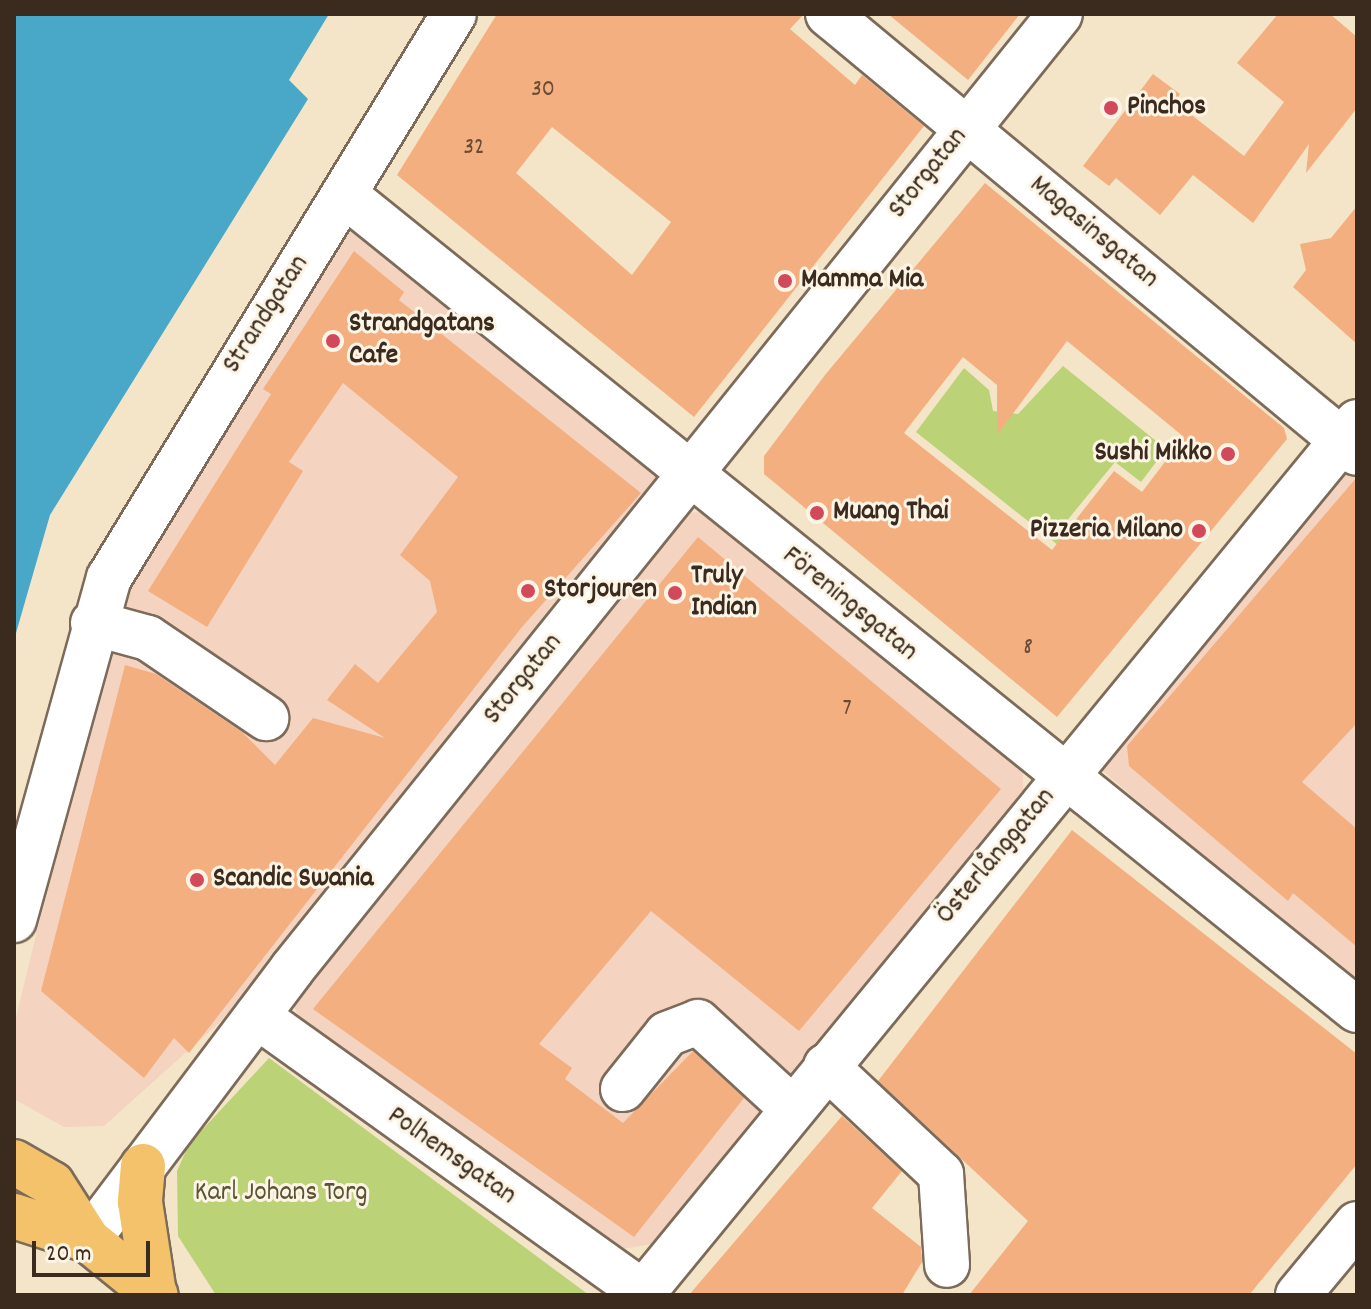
<!DOCTYPE html>
<html>
<head>
<meta charset="utf-8">
<style>
  body { margin:0 }
  #map { position:relative; width:1371px; height:1309px; overflow:hidden; background:#f4e4c8; font-family:Dekko,sans-serif }
  div>[style] { position:absolute }
  [style*='--x'] { left:calc(var(--x)*1px); top:calc(var(--y)*1px); width:calc(var(--w)*1px); rotate:calc(var(--a)*1deg) }
  .built>* { inset:0; background:#f4d3c0 }
  .green>* { inset:0; background:#bbd276 }
  .water>* { inset:0; background:#49a7c8 }
  .building>* { inset:0; background:#f4af80 }
  .roads { filter:drop-shadow(2px 0 #7c6b5a) drop-shadow(-2px 0 #7c6b5a) drop-shadow(0 2px #7c6b5a) drop-shadow(0 -2px #7c6b5a) }
  .minor>* { height:44px; margin:-22px; padding:0 22px; transform-origin:22px; border-radius:22px; background:#fff }
  .major>* { height:44px; margin:-22px; padding:0 22px; transform-origin:22px; border-radius:22px; background:#f3c26a }
  .dots>* { width:22px; height:22px; translate:-50% -50%; box-sizing:border-box; border:4px solid #fcf5e5; border-radius:50% }
  span { translate:-50% -50%; white-space:nowrap; text-align:center; line-height:1.15; -webkit-text-stroke:6px #fcf5e5; paint-order:stroke }
  .number-label { font-size:24px; color:#694b36 }
  .number-label span { -webkit-text-stroke-width:0 }
  .poi-label { font-size:28px; color:#3b2a1e; font-weight:700 }
  .left { translate:0 -50%; text-align:left }
  .right { translate:-100% -50%; text-align:right }
  .street-label { font-size:28px; color:#3b2a1e }
  .park-label { font-size:28px; color:#5b5434 }
  .frame { position:absolute; inset:0; border:16px solid #3b2a1e; pointer-events:none }
  .scale { position:absolute; left:32px; top:1241px; width:118px; height:36px; box-sizing:border-box; border:4px solid #3b2a1e; border-top:0; padding-left:10px; font-size:24px; line-height:28px; white-space:nowrap; color:#3b2a1e; -webkit-text-stroke:6px #fcf5e5; paint-order:stroke }
</style>
</head>
<body>
<div id="map">
  <div class="built">
    <i style="clip-path:polygon(365px 224px,655px 464px,655px 487px,221px 1021px,104px 1126px,64px 1127px,14px 1099px,14px 1026px,108px 638px,136px 572px,332px 230px)"></i>
    <i style="clip-path:polygon(1342px 458px,1357px 470px,1357px 988px,1096px 765px)"></i>
    <i style="clip-path:polygon(702px 512px,992px 740px,1023px 771px,1023px 790px,658px 1243px,616px 1250px,305px 1029px,293px 1004px,681px 513px)"></i>
  </div>
  <div class="green">
    <i style="clip-path:polygon(1063px 366px,1166px 449px,1141px 482px,1115px 462px,1065px 523px,1085px 542px,1073px 557px,916px 432px,964px 368px,989px 390px,993px 411px,1018px 414px)"></i>
    <i style="clip-path:polygon(269px 1058px,589px 1295px,216px 1295px,178px 1236px,177px 1171px,189px 1144px)"></i>
  </div>
  <div class="water">
    <i style="clip-path:polygon(14px 14px,329px 14px,289px 80px,308px 99px,50px 515px,14px 640px)"></i>
  </div>
  <div class="building">
    <i style="clip-path:polygon(evenodd,497px 14px,804px 14px,790px 29px,855px 85px,862px 75px,924px 126px,694px 417px,397px 175px,497px 14px,552px 127px,671px 222px,632px 275px,516px 173px,552px 127px)"></i>
    <i style="clip-path:polygon(888px 14px,1020px 14px,968px 80px)"></i>
    <i style="clip-path:polygon(1278px 14px,1330px 14px,1357px 37px,1357px 108px,1306px 173px,1309px 144px,1253px 223px,1193px 175px,1160px 215px,1116px 178px,1109px 186px,1083px 166px,1153px 74px,1180px 94px,1175px 102px,1244px 156px,1284px 102px,1237px 63px)"></i>
    <i style="clip-path:polygon(evenodd,985px 183px,1284px 428px,1287px 439px,1057px 717px,764px 474px,764px 456px,825px 375px,985px 183px,1067px 341px,1184px 437px,1142px 492px,1114px 471px,1052px 550px,904px 433px,963px 357px,997px 385px,997px 435px,1067px 341px)"></i>
    <i style="clip-path:polygon(1357px 206px,1357px 344px,1293px 287px,1306px 270px,1300px 244px,1331px 238px)"></i>
    <i style="clip-path:polygon(354px 251px,404px 292px,399px 300px,641px 493px,522px 627px,189px 1053px,174px 1038px,144px 1078px,41px 991px,125px 665px,156px 674px,242px 732px,275px 765px,313px 718px,385px 738px,327px 700px,355px 664px,378px 683px,437px 612px,430px 581px,400px 555px,458px 477px,343px 383px,289px 462px,303px 471px,207px 627px,148px 591px,271px 394px,263px 389px)"></i>
    <i style="clip-path:polygon(1357px 477px,1357px 723px,1302px 782px,1357px 829px,1357px 947px,1293px 893px,1288px 901px,1129px 766px,1127px 746px)"></i>
    <i style="clip-path:polygon(698px 537px,1001px 789px,799px 1031px,651px 911px,539px 1044px,572px 1068px,565px 1079px,623px 1123px,693px 1051px,744px 1098px,634px 1237px,313px 1009px)"></i>
    <i style="clip-path:polygon(1072px 830px,1357px 1054px,1357px 1164px,1249px 1295px,969px 1295px,1028px 1221px,878px 1081px)"></i>
    <i style="clip-path:polygon(842px 1116px,902px 1171px,872px 1208px,921px 1247px,922px 1262px,902px 1295px,689px 1295px)"></i>
  </div>
  <div class="roads">
    <div class="minor">
      <i style="--x:828;--y:14;--w:687;--a:39.69"></i>
      <i style="--x:345;--y:195;--w:1299;--a:38.85"></i>
      <i style="--x:93;--y:623;--w:57;--a:15.3"></i>
      <i style="--x:148;--y:638;--w:143;--a:34.1"></i>
      <i style="--x:14;--y:920;--w:355;--a:-74.5"></i>
      <i style="--x:109;--y:578;--w:661;--a:-58.55"></i>
      <i style="--x:257;--y:1016;--w:480;--a:35.6"></i>
      <i style="--x:826;--y:1066;--w:158;--a:43.2"></i>
      <i style="--x:941;--y:1174;--w:91;--a:86.2"></i>
      <i style="--x:623;--y:1089;--w:70;--a:-51.3"></i>
      <i style="--x:667;--y:1034;--w:33;--a:-21"></i>
      <i style="--x:698;--y:1022;--w:127;--a:42.5"></i>
      <i style="--x:88;--y:1240;--w:339;--a:-53"></i>
      <i style="--x:292;--y:969;--w:1225;--a:-51.19"></i>
      <i style="--x:641;--y:1295;--w:1129;--a:-50.64"></i>
      <i style="--x:1298;--y:1295;--w:92;--a:-50.3"></i>
    </div>
    <div class="major">
      <i style="--x:14;--y:1162;--w:44;--a:30.1"></i>
      <i style="--x:52;--y:1184;--w:67;--a:57.3"></i>
      <i style="--x:88;--y:1240;--w:87;--a:39"></i>
      <i style="--x:143;--y:1166;--w:36;--a:95"></i>
      <i style="--x:140;--y:1202;--w:92;--a:81.3"></i>
      <i style="--x:14;--y:1216;--w:78;--a:18"></i>
    </div>
  </div>
  <div class="dots">
    <i style="left:1111px;top:108px;background:#d1495b"></i>
    <i style="left:785px;top:281px;background:#d1495b"></i>
    <i style="left:333px;top:341px;background:#d1495b"></i>
    <i style="left:1228px;top:454px;background:#d1495b"></i>
    <i style="left:817px;top:513px;background:#d1495b"></i>
    <i style="left:1199px;top:531px;background:#d1495b"></i>
    <i style="left:528px;top:591px;background:#d1495b"></i>
    <i style="left:675px;top:593px;background:#d1495b"></i>
    <i style="left:197px;top:880px;background:#d1495b"></i>
  </div>
  <div class="number-label">
    <span style="left:543px;top:91px">30</span>
    <span style="left:474px;top:149px">32</span>
    <span style="left:1028px;top:649px">8</span>
    <span style="left:847px;top:710px">7</span>
  </div>
  <div class="poi-label">
    <span class="left" style="left:1127px;top:108px">Pinchos</span>
    <span class="left" style="left:801px;top:281px">Mamma Mia</span>
    <span class="left" style="left:349px;top:341px">Strandgatans<br>Cafe</span>
    <span class="right" style="left:1212px;top:454px">Sushi Mikko</span>
    <span class="left" style="left:833px;top:513px">Muang Thai</span>
    <span class="right" style="left:1183px;top:531px">Pizzeria Milano</span>
    <span class="left" style="left:691px;top:593px">Truly<br>Indian</span>
    <span class="left" style="left:544px;top:591px">Storjouren</span>
    <span class="left" style="left:213px;top:880px">Scandic Swania</span>
  </div>
  <div class="street-label">
    <span style="left:929px;top:174px;rotate:-51deg">Storgatan</span>
    <span style="left:1093px;top:233px;rotate:40deg">Magasinsgatan</span>
    <span style="left:267px;top:315px;rotate:-57deg">Strandgatan</span>
    <span style="left:849px;top:605px;rotate:39deg">Föreningsgatan</span>
    <span style="left:524px;top:680px;rotate:-51deg">Storgatan</span>
    <span style="left:997px;top:857px;rotate:-50deg">Österlånggatan</span>
    <span style="left:451px;top:1157px;rotate:35deg">Polhemsgatan</span>
  </div>
  <div class="park-label">
    <span style="left:281px;top:1194px">Karl Johans Torg</span>
  </div>
  <div class="frame"></div>
  <div class="scale">20 m</div>
</div>
</body>
</html>
